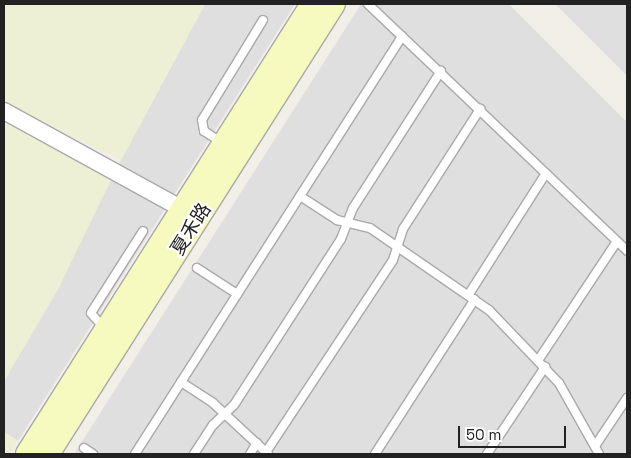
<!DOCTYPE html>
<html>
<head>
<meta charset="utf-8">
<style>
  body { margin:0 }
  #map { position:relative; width:631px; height:458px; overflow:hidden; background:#f2efe9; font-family:"Space Grotesk","Noto Sans SC",sans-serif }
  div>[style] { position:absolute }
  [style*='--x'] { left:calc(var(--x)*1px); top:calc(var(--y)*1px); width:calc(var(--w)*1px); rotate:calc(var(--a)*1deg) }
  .residential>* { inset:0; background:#e0dfdf }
  .farmland>* { inset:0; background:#eef0d5 }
  .roads { filter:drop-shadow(1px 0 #a9a9a9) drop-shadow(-1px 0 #a9a9a9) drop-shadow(0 1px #a9a9a9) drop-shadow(0 -1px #a9a9a9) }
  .lane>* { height:8px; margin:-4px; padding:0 4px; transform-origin:4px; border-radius:4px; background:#fff }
  .street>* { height:16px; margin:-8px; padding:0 8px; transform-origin:8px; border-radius:8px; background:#fff }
  .secondary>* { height:22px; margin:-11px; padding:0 11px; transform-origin:11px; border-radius:11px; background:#f7fabf }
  span { translate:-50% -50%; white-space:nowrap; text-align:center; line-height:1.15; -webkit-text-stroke:4px #fff; paint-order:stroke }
  .street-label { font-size:19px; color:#222 }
  .frame { position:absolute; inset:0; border:5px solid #222; pointer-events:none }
  .scale { position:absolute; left:458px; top:426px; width:108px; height:22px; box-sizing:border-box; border:2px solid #222; border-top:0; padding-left:6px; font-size:15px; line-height:18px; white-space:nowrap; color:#222; -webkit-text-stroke:4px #fff; paint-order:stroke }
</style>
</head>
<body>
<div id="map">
  <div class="residential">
    <i style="clip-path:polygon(205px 4px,295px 4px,18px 441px,4px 432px,4px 381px,58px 289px,100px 199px)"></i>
    <i style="clip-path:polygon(361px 4px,509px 4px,627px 122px,627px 454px,74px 454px)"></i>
    <i style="clip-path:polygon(555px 4px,627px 4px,627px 76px)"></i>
  </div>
  <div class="farmland">
    <i style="clip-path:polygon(4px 4px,205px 4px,121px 160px,4px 105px)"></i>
    <i style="clip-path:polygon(4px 122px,113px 176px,58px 289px,4px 381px)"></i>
    <i style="clip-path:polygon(4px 432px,18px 441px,10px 454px,4px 454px)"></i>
  </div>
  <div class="roads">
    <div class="lane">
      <i style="--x:368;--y:4;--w:358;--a:43.6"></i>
      <i style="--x:221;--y:142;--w:20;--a:-147"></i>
      <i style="--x:204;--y:131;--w:11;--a:-100"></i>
      <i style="--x:202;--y:120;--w:117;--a:-58.6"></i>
      <i style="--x:300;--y:196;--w:44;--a:33"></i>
      <i style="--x:337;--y:220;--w:34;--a:14"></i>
      <i style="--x:370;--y:228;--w:145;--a:34.6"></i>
      <i style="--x:489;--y:310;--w:101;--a:46.2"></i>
      <i style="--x:559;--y:383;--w:81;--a:60.6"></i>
      <i style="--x:197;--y:268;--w:48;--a:33"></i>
      <i style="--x:469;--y:294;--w:143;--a:-57.5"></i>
      <i style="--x:103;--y:327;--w:18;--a:-131"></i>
      <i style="--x:91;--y:313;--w:97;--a:-57.6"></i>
      <i style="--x:539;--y:359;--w:141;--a:-56.5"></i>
      <i style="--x:181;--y:382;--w:38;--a:33"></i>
      <i style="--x:213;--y:403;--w:75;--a:42.8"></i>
      <i style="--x:595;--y:446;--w:58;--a:-56.3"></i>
      <i style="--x:84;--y:448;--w:11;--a:34"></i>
      <i style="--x:266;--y:452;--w:230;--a:-56.5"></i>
      <i style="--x:393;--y:260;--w:33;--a:-72"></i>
      <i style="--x:403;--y:229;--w:143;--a:-57.3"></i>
      <i style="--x:135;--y:454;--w:496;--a:-57.4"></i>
      <i style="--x:194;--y:454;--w:35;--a:-57"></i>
      <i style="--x:213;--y:425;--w:29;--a:-44"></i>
      <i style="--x:234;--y:405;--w:197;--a:-57.2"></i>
      <i style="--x:341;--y:239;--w:33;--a:-69"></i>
      <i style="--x:353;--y:208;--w:163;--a:-57.3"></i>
      <i style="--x:250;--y:454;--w:13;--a:-58"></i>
      <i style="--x:375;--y:454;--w:184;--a:-57.2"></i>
      <i style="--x:487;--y:454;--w:105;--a:-56.3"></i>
    </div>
    <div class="street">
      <i style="--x:4;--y:111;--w:203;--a:28.8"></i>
    </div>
    <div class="secondary">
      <i style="--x:27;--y:454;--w:533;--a:-57.65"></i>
      <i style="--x:48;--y:454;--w:533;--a:-57.56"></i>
    </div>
  </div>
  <div class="street-label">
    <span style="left:191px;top:229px;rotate:-58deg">夏禾路</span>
  </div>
  <div class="frame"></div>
  <div class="scale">50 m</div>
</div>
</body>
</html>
